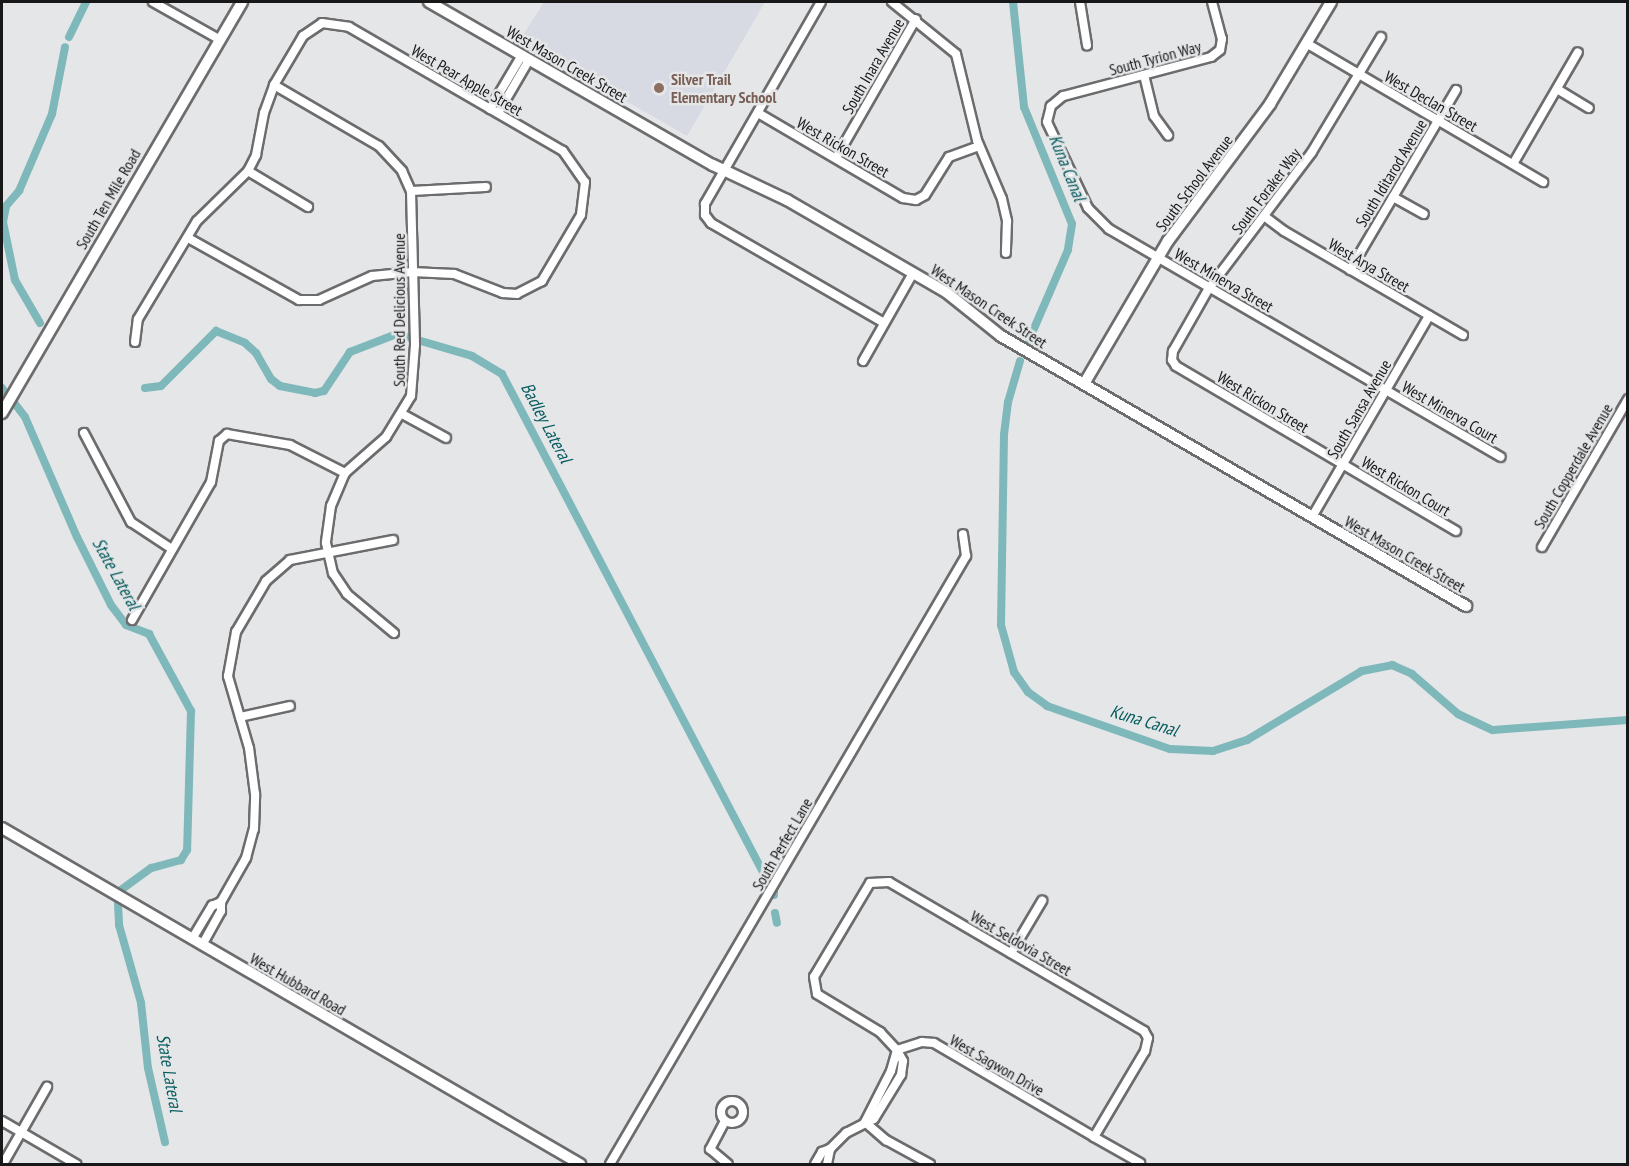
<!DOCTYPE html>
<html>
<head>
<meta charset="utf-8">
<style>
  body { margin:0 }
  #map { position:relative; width:1629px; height:1166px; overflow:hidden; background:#e5e6e8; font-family:"PT Sans Narrow",sans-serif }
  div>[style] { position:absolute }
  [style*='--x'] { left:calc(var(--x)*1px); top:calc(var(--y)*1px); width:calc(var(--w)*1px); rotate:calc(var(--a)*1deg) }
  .built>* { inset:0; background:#d7d9e3 }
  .canal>* { height:8px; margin:-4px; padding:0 4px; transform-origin:4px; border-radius:4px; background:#7fb8ba }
  .roads { filter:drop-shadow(2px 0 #6c6c6e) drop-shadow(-2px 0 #6c6c6e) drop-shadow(0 2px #6c6c6e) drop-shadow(0 -2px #6c6c6e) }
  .street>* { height:8px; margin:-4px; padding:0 4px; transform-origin:4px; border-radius:4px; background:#fff }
  .street>.ring { margin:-4px; padding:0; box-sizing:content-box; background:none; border:8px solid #fff; border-radius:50% }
  .secondary>* { height:10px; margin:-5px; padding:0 5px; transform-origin:5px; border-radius:5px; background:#fff }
  .dots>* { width:16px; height:16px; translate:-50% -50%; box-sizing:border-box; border:3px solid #e5e6e8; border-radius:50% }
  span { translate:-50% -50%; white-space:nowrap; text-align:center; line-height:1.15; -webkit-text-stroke:5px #e5e6e8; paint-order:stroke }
  .street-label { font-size:16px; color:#181819 }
  .education-label { font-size:16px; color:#785e54; font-weight:700 }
  .left { translate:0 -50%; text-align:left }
  .water-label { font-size:18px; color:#085c5f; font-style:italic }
  .frame { position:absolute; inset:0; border:3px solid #181819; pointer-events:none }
</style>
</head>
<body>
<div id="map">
  <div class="built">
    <i style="clip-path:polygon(544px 2px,765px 2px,687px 136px,520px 40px)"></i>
  </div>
  <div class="canal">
    <i style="--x:1013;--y:2;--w:106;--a:84"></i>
    <i style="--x:1024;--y:107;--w:126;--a:67.7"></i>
    <i style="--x:1072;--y:224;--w:26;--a:99"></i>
    <i style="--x:1068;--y:250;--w:98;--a:113.4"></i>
    <i style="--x:69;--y:37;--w:39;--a:-64"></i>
    <i style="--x:40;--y:323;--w:50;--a:-120.2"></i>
    <i style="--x:15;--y:280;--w:59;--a:-101.7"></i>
    <i style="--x:3;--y:222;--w:16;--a:-79"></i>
    <i style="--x:6;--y:206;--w:20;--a:-49"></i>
    <i style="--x:19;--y:191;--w:84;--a:-66.8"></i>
    <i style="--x:52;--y:114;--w:68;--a:-79"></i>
    <i style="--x:1020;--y:361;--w:43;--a:106.3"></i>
    <i style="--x:1008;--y:402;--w:32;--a:97"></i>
    <i style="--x:1004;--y:434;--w:191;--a:90.9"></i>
    <i style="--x:1001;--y:625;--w:49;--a:74.5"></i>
    <i style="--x:1014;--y:672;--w:24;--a:55"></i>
    <i style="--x:1028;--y:692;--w:24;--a:36"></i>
    <i style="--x:1047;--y:706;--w:130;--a:19.3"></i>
    <i style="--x:1170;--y:749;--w:43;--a:2.7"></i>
    <i style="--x:1213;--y:751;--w:36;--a:-18"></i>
    <i style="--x:1247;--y:740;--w:134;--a:-31"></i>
    <i style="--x:1362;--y:671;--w:31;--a:-11"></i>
    <i style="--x:1392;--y:665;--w:22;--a:24"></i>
    <i style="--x:1412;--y:674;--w:61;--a:41"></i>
    <i style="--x:1458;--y:714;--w:38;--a:25"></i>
    <i style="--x:1493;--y:730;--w:135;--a:-4.2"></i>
    <i style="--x:2;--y:388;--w:4;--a:56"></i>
    <i style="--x:145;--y:388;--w:16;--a:-7"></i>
    <i style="--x:161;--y:386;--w:78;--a:-45"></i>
    <i style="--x:216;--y:331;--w:31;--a:22"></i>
    <i style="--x:245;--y:343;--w:15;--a:42"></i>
    <i style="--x:256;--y:353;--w:30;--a:60"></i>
    <i style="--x:271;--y:379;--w:11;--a:38"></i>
    <i style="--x:280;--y:386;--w:36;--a:11"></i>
    <i style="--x:315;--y:393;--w:9;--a:-13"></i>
    <i style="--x:324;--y:391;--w:47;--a:-56.3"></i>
    <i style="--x:350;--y:352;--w:50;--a:-21"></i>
    <i style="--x:397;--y:334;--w:78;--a:16.3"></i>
    <i style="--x:472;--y:356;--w:35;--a:31"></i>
    <i style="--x:502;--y:374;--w:564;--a:62.35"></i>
    <i style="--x:15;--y:404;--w:16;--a:52"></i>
    <i style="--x:25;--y:417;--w:131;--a:66.6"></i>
    <i style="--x:77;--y:537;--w:76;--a:63.4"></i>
    <i style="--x:111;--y:605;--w:25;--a:53"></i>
    <i style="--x:126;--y:625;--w:25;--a:21"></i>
    <i style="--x:149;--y:634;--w:88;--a:61.4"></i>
    <i style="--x:191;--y:711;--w:139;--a:91.6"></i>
    <i style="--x:187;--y:850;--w:12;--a:121"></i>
    <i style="--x:181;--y:860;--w:31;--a:165"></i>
    <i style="--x:151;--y:868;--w:36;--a:144"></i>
    <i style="--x:774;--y:891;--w:4;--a:90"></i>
    <i style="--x:118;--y:904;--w:21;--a:87"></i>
    <i style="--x:119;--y:925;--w:81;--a:74.2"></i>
    <i style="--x:141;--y:1003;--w:65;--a:83.9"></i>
    <i style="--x:148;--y:1068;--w:76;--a:77.1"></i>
    <i style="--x:775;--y:913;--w:10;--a:79"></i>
  </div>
  <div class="roads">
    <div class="street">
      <i style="--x:153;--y:2;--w:76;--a:29.3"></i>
      <i style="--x:821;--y:2;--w:233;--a:119.9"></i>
      <i style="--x:705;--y:204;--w:11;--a:90"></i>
      <i style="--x:705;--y:215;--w:10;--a:53"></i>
      <i style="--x:711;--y:223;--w:200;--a:30"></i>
      <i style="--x:892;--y:2;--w:82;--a:39.1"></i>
      <i style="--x:956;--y:54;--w:89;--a:76.3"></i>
      <i style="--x:977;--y:140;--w:64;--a:67"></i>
      <i style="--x:1002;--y:199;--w:23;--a:77"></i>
      <i style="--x:1007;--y:221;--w:32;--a:92"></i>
      <i style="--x:1080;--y:2;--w:44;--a:80.8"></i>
      <i style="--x:1212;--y:2;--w:38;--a:75"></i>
      <i style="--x:1222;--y:39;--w:11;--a:100"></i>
      <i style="--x:1220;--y:50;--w:11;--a:142"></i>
      <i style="--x:1211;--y:57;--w:153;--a:165.2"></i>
      <i style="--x:1063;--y:96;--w:16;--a:140"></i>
      <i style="--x:1051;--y:106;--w:16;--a:104"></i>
      <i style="--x:1047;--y:122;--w:95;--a:64.5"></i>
      <i style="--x:1088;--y:208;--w:30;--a:45"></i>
      <i style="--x:1109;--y:229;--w:453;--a:30.2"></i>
      <i style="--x:1381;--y:37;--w:134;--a:121"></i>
      <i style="--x:1312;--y:152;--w:171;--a:127.1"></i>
      <i style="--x:1209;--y:288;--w:73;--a:119.7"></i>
      <i style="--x:1173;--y:351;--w:9;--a:96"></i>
      <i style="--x:1172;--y:360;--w:7;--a:56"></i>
      <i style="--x:1176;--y:366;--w:325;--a:30.5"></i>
      <i style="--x:1306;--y:43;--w:275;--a:30.4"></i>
      <i style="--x:1144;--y:75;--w:42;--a:76.3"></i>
      <i style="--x:1154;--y:116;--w:24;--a:54"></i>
      <i style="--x:274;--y:85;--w:121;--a:30.2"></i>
      <i style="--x:379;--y:146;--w:34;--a:47"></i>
      <i style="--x:402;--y:171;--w:22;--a:66"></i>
      <i style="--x:411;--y:191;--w:154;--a:88.5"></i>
      <i style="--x:415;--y:345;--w:51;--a:94.5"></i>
      <i style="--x:411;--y:396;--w:48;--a:121.4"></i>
      <i style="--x:386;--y:437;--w:55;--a:138.7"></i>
      <i style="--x:345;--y:473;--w:36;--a:113"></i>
      <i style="--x:331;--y:506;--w:37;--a:98"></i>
      <i style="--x:326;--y:543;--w:31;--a:77"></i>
      <i style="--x:333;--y:573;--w:25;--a:56"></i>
      <i style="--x:347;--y:594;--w:61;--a:39.7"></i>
      <i style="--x:1557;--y:89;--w:37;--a:31"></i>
      <i style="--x:490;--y:109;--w:63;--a:-59.3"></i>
      <i style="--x:498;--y:113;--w:61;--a:-59.7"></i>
      <i style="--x:758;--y:113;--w:168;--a:30.4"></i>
      <i style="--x:903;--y:198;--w:13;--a:9"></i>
      <i style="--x:916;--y:200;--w:10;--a:-29"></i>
      <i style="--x:925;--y:195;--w:45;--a:-57.7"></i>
      <i style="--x:949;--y:157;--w:32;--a:-20"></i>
      <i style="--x:836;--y:158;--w:160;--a:-60.1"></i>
      <i style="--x:1513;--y:164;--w:129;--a:-59.9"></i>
      <i style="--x:248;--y:171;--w:70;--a:31"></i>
      <i style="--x:411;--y:191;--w:75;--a:-3.1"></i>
      <i style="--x:1393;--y:197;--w:35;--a:29"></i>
      <i style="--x:1264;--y:216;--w:25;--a:37"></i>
      <i style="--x:1284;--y:231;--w:207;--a:30.2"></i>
      <i style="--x:1350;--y:270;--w:209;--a:-59.5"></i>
      <i style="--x:135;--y:342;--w:23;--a:-83"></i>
      <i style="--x:138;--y:319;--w:114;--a:-59"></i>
      <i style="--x:197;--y:221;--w:71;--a:-44.4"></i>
      <i style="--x:248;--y:171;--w:18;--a:-63"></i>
      <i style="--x:256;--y:155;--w:43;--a:-79.2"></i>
      <i style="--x:264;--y:113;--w:30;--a:-70"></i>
      <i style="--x:274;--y:85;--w:57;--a:-59.4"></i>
      <i style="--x:303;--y:36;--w:23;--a:-34"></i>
      <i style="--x:322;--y:23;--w:27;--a:8"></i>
      <i style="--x:349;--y:27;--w:247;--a:30.1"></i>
      <i style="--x:563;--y:151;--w:38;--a:55"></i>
      <i style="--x:585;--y:182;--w:33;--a:97"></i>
      <i style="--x:581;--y:215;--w:77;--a:120.6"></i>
      <i style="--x:542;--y:281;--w:28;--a:153"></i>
      <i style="--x:517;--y:294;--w:14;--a:-176"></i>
      <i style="--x:503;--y:293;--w:53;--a:-158.8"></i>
      <i style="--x:454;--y:274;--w:42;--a:-177.3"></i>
      <i style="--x:412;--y:272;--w:40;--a:174.3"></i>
      <i style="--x:372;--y:276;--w:58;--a:155.6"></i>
      <i style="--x:319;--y:300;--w:20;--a:180"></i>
      <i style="--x:299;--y:300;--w:127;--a:-150.8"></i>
      <i style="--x:863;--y:361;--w:101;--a:-60.4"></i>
      <i style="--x:402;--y:414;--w:50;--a:28.6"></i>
      <i style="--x:84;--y:433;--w:101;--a:62.2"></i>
      <i style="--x:131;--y:522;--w:49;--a:33.4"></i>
      <i style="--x:1312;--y:517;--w:233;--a:-59.8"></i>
      <i style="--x:1542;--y:547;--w:171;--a:-59.8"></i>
      <i style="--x:132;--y:620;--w:159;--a:-60.2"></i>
      <i style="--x:211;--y:482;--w:42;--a:-79"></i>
      <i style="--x:219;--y:441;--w:11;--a:-41"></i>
      <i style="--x:227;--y:434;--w:64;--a:9.9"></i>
      <i style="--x:290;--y:445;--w:62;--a:27"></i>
      <i style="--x:240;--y:717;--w:51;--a:-12.4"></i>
      <i style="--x:221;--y:902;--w:51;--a:-60.4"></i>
      <i style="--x:246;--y:858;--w:30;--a:-75"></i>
      <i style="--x:254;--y:829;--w:35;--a:-88"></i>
      <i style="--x:255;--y:794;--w:46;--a:-97.4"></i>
      <i style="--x:249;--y:748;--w:75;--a:-106.3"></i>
      <i style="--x:228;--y:676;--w:45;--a:-79.7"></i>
      <i style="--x:236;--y:632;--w:59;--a:-59.5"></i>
      <i style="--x:266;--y:581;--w:32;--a:-41"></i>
      <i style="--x:290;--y:560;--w:105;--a:-11"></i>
      <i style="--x:192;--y:939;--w:39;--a:-59"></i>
      <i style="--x:212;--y:906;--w:10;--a:-24"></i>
      <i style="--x:221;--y:902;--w:9;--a:90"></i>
      <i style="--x:221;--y:911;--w:39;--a:119"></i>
      <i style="--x:1011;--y:953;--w:61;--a:-59.2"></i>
      <i class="ring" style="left:721px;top:1101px;width:14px;height:14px"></i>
      <i style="--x:2;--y:1121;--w:86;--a:30.2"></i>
      <i style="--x:725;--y:1121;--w:32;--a:118"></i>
      <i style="--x:710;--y:1149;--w:23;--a:40"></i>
      <i style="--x:865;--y:1122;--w:28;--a:41"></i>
      <i style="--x:886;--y:1140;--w:50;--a:28.6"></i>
      <i style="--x:1094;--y:1137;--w:100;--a:-59.3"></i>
      <i style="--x:1145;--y:1051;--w:13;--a:-77"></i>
      <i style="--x:1148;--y:1038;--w:8;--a:-120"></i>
      <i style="--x:1144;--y:1031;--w:295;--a:-149.7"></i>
      <i style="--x:889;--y:882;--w:19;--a:177"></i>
      <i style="--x:870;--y:883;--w:109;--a:120.8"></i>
      <i style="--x:814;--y:977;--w:17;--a:80"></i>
      <i style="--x:817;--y:994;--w:74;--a:31.1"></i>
      <i style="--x:880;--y:1032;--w:25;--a:47"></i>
      <i style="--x:897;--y:1050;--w:26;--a:-18"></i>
      <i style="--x:922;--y:1042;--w:12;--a:5"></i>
      <i style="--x:934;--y:1043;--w:186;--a:30.4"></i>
      <i style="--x:1094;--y:1137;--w:53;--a:29.5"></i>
      <i style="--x:830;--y:1149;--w:23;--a:-45"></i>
      <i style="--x:846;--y:1133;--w:31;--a:-27"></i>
      <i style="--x:874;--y:1119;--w:52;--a:-58.5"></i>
      <i style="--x:901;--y:1075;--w:14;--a:-82"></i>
      <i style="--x:903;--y:1061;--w:13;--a:-119"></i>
      <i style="--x:897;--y:1050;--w:22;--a:106"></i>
      <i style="--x:891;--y:1071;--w:57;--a:117"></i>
      <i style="--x:3;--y:1164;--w:89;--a:-60.3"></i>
      <i style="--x:610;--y:1164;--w:705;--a:-59.65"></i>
      <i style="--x:966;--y:556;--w:22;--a:-98"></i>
      <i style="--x:815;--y:1164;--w:14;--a:-60"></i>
      <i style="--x:822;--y:1152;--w:9;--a:-21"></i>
      <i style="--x:830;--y:1149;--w:15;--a:101"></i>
    </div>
    <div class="secondary">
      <i style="--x:429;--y:2;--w:327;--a:29.9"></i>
      <i style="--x:713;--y:165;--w:82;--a:25.3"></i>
      <i style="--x:787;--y:200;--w:184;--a:30.1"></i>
      <i style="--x:946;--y:292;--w:70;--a:38.7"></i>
      <i style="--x:1001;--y:336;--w:538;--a:30.14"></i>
      <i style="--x:1084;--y:384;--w:166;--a:-59.6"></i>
      <i style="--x:1168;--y:241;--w:171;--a:-53.3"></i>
      <i style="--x:1270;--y:104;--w:119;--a:-59.1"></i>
      <i style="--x:2;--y:413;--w:476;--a:-59.7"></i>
      <i style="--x:2;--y:828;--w:669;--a:30.17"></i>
    </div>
  </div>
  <div class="dots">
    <i style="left:659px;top:88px;background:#8d6e63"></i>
  </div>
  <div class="street-label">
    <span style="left:1155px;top:58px;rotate:-15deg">South Tyrion Way</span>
    <span style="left:567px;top:64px;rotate:30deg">West Mason Creek Street</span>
    <span style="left:873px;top:66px;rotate:-60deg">South Inara Avenue</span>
    <span style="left:467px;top:80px;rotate:30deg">West Pear Apple Street</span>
    <span style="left:1431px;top:101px;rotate:30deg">West Declan Street</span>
    <span style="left:843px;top:147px;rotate:30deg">West Rickon Street</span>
    <span style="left:1391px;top:173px;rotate:-59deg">South Iditarod Avenue</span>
    <span style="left:1194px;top:183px;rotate:-53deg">South School Avenue</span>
    <span style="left:1266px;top:191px;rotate:-53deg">South Foraker Way</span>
    <span style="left:108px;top:199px;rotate:-60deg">South Ten Mile Road</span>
    <span style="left:1369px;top:265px;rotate:30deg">West Arya Street</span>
    <span style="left:1224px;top:280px;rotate:30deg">West Minerva Street</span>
    <span style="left:989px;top:306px;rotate:34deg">West Mason Creek Street</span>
    <span style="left:399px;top:310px;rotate:-90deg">South Red Delicious Avenue</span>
    <span style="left:1263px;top:402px;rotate:31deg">West Rickon Street</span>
    <span style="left:1359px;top:409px;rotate:-60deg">South Sansa Avenue</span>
    <span style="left:1450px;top:412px;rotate:30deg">West Minerva Court</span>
    <span style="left:1573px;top:466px;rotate:-60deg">South Copperdale Avenue</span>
    <span style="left:1406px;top:486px;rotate:31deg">West Rickon Court</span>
    <span style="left:1405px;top:554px;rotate:30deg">West Mason Creek Street</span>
    <span style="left:782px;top:844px;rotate:-60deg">South Perfect Lane</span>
    <span style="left:1021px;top:943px;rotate:30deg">West Seldovia Street</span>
    <span style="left:298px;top:984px;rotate:30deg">West Hubbard Road</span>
    <span style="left:997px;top:1065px;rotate:30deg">West Sagwon Drive</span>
  </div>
  <div class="education-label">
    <span class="left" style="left:671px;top:88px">Silver Trail<br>Elementary School</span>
  </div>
  <div class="water-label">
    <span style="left:1067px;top:168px;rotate:68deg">Kuna Canal</span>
    <span style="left:546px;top:423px;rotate:62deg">Badley Lateral</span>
    <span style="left:116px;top:574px;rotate:61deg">State Lateral</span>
    <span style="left:1144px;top:721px;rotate:17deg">Kuna Canal</span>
    <span style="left:169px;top:1073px;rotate:80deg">State Lateral</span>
  </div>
  <div class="frame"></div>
</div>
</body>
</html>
